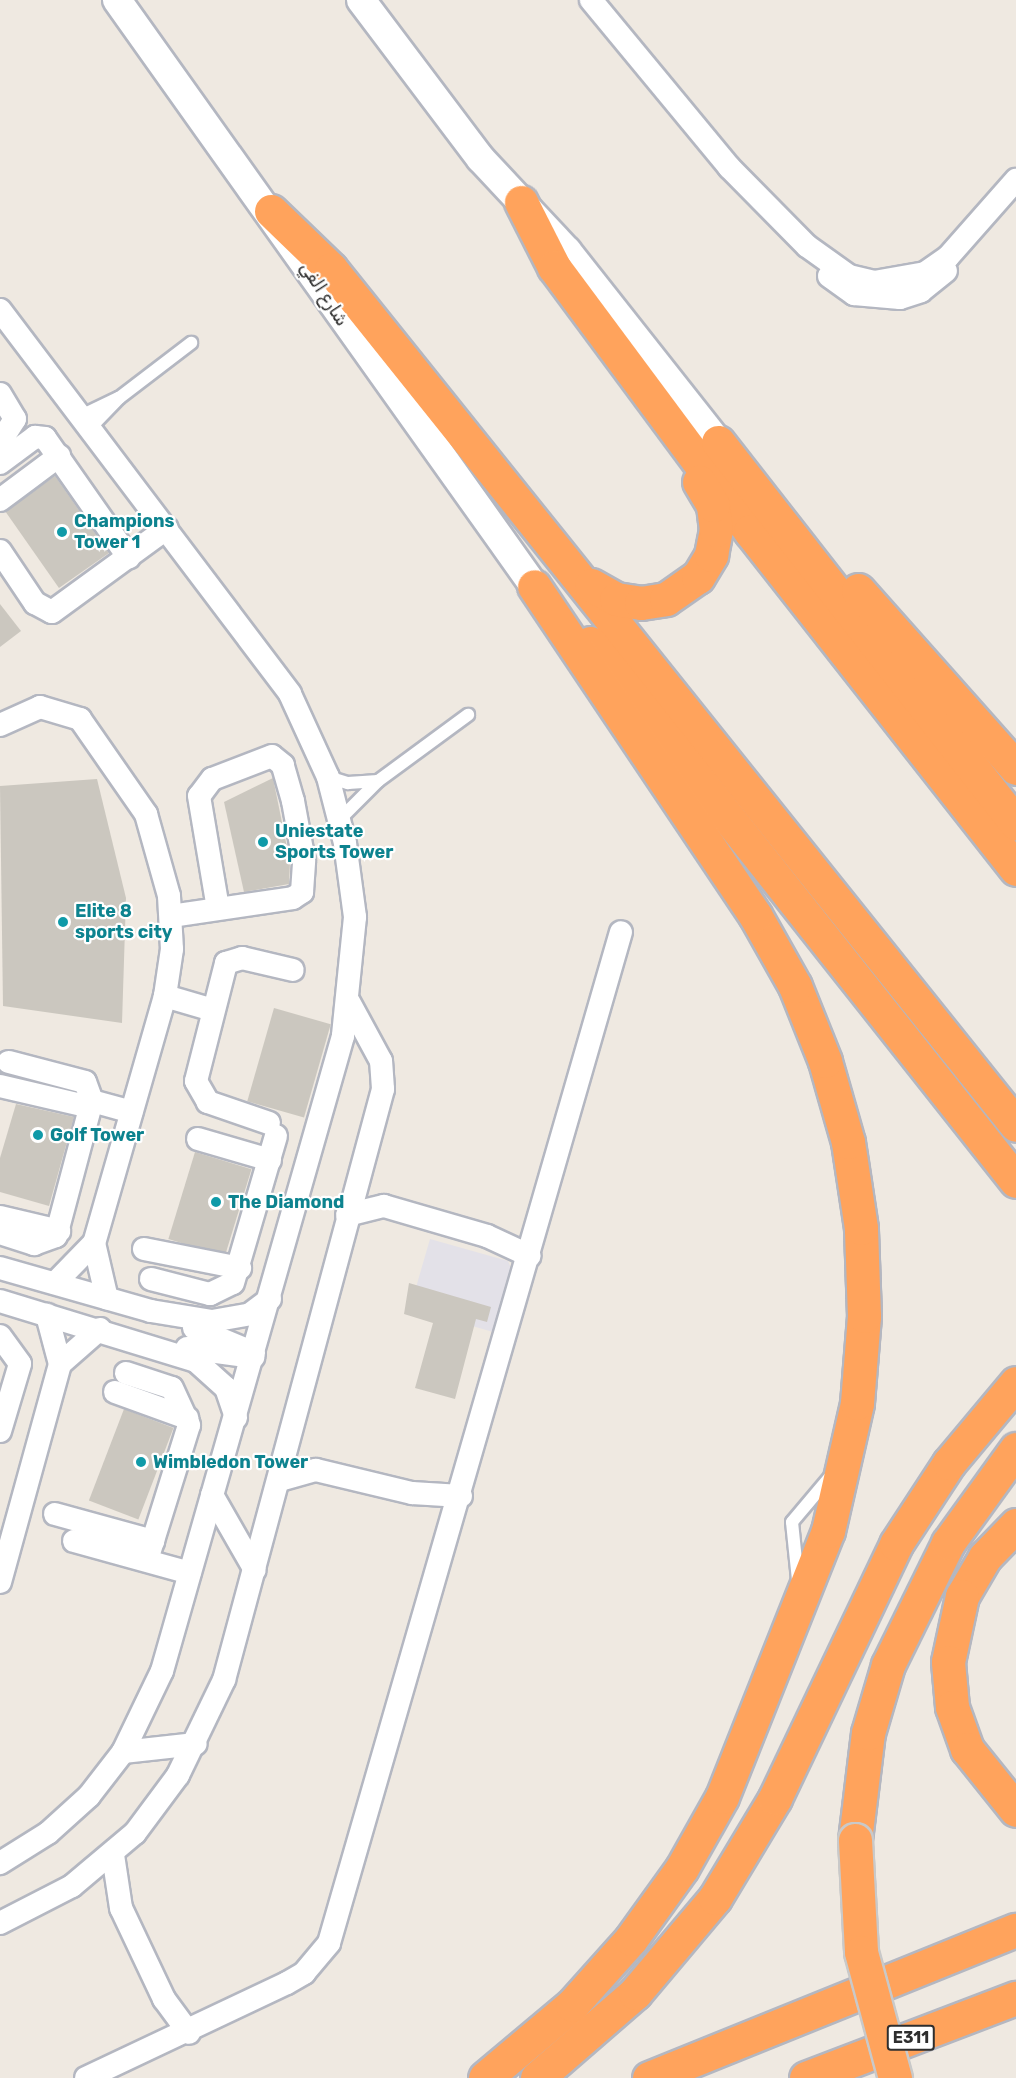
<!DOCTYPE html>
<html>
<head>
<meta charset="utf-8">
<style>
  body { margin:0 }
  #map { position:relative; width:1016px; height:2078px; overflow:hidden; background:#efe9e1; font-family:Rubik,Vazirmatn,sans-serif }
  div>[style] { position:absolute }
  [style*='--x'] { left:calc(var(--x)*1px); top:calc(var(--y)*1px); width:calc(var(--w)*1px); rotate:calc(var(--a)*1deg) }
  .industrial>* { inset:0; background:#e3e1e8 }
  .building>* { inset:0; background:#cbc7bf; transform-origin:0 0 }
  .roads { filter:drop-shadow(2px 0 #b4b7c1) drop-shadow(-2px 0 #b4b7c1) drop-shadow(0 2px #b4b7c1) drop-shadow(0 -2px #b4b7c1) }
  .service>* { height:12px; margin:-6px; padding:0 6px; transform-origin:6px; border-radius:6px; background:#fff }
  .minor>* { height:22px; margin:-11px; padding:0 11px; transform-origin:11px; border-radius:11px; background:#fff }
  .tertiary>* { height:28px; margin:-14px; padding:0 14px; transform-origin:14px; border-radius:14px; background:#fff }
  .motorway>* { height:33px; margin:-16.5px; padding:0 16.5px; transform-origin:16.5px; border-radius:16.5px; background:#ffa35c }
  .bridges { filter:drop-shadow(2px 0 #c9c9c9) drop-shadow(-2px 0 #c9c9c9) drop-shadow(0 2px #c9c9c9) drop-shadow(0 -2px #c9c9c9) }
  .motorway-bridge>* { height:33px; margin:-16.5px; padding:0 16.5px; transform-origin:16.5px; border-radius:16.5px; background:#ffa35c }
  .dots>* { width:16px; height:16px; translate:-50% -50%; box-sizing:border-box; border:3px solid #fff; border-radius:50% }
  span { translate:-50% -50%; white-space:nowrap; text-align:center; line-height:1.15; -webkit-text-stroke:4.5px #fff; paint-order:stroke }
  .shield-label span { padding:2px 4px; background:#fff; border:2px solid; border-radius:4px; -webkit-text-stroke-width:0 }
  .shield-label { font-size:16px; color:#2e2e2e; font-weight:700 }
  .street-label { font-size:18px; color:#2e2e2e }
  .culture-label { font-size:18px; color:#0d838f; font-weight:700 }
  .left { translate:0 -50%; text-align:left }
</style>
</head>
<body>
<div id="map">
  <div class="industrial">
    <i style="clip-path:polygon(430px 1239px,508px 1261px,516px 1279px,500px 1334px,410px 1308px)"></i>
  </div>
  <div class="building">
    <i style="left:55px;top:476px;width:94px;height:61px;rotate:55deg"></i>
    <i style="clip-path:polygon(0 604px,21px 631px,0 647px)"></i>
    <i style="clip-path:polygon(273px 778px,290px 862px,289px 884px,244px 892px,224px 802px)"></i>
    <i style="clip-path:polygon(97px 779px,126px 898px,122px 1023px,3px 1006px,0 786px)"></i>
    <i style="left:274px;top:1008px;width:59px;height:97px;rotate:16deg"></i>
    <i style="clip-path:polygon(16px 1104px,74px 1117px,49px 1206px,0 1192px,0 1158px)"></i>
    <i style="left:195px;top:1152px;width:59px;height:91px;rotate:17deg"></i>
    <i style="clip-path:polygon(409px 1283px,491px 1307px,487px 1322px,476px 1319px,455px 1399px,415px 1388px,433px 1323px,404px 1314px)"></i>
    <i style="left:124px;top:1409px;width:53px;height:98px;rotate:21deg"></i>
  </div>
  <div class="roads">
    <div class="service">
      <i style="--x:81;--y:416;--w:41;--a:-25.9"></i>
      <i style="--x:90;--y:428;--w:42;--a:-46"></i>
      <i style="--x:119;--y:398;--w:91;--a:-37.4"></i>
      <i style="--x:328;--y:777;--w:21;--a:17"></i>
      <i style="--x:348;--y:783;--w:30;--a:-4"></i>
      <i style="--x:340;--y:819;--w:54;--a:-45"></i>
      <i style="--x:378;--y:781;--w:112;--a:-36.3"></i>
      <i style="--x:798;--y:1580;--w:58;--a:-95.9"></i>
      <i style="--x:792;--y:1522;--w:59;--a:-49.8"></i>
    </div>
    <div class="minor">
      <i style="--x:591;--y:0;--w:217;--a:50.4"></i>
      <i style="--x:729;--y:167;--w:111;--a:45.4"></i>
      <i style="--x:807;--y:246;--w:52;--a:35.5"></i>
      <i style="--x:849;--y:276;--w:26;--a:13"></i>
      <i style="--x:874;--y:282;--w:52;--a:-10"></i>
      <i style="--x:925;--y:273;--w:28;--a:-35"></i>
      <i style="--x:948;--y:257;--w:103;--a:-48.6"></i>
      <i style="--x:829;--y:276;--w:31;--a:36"></i>
      <i style="--x:854;--y:294;--w:46;--a:5"></i>
      <i style="--x:900;--y:298;--w:22;--a:-18"></i>
      <i style="--x:921;--y:291;--w:32;--a:-39"></i>
      <i style="--x:0;--y:310;--w:481;--a:52.9"></i>
      <i style="--x:290;--y:694;--w:91;--a:65.4"></i>
      <i style="--x:328;--y:777;--w:68;--a:75.6"></i>
      <i style="--x:345;--y:843;--w:75;--a:82.3"></i>
      <i style="--x:355;--y:917;--w:120;--a:95.8"></i>
      <i style="--x:343;--y:1036;--w:660;--a:105.91"></i>
      <i style="--x:162;--y:1671;--w:90;--a:115.7"></i>
      <i style="--x:123;--y:1752;--w:56;--a:127.7"></i>
      <i style="--x:89;--y:1796;--w:55;--a:137.9"></i>
      <i style="--x:48;--y:1833;--w:57;--a:148"></i>
      <i style="--x:0;--y:394;--w:29;--a:59"></i>
      <i style="--x:15;--y:419;--w:27;--a:123"></i>
      <i style="--x:0;--y:463;--w:44;--a:-36.6"></i>
      <i style="--x:35;--y:437;--w:10;--a:6"></i>
      <i style="--x:45;--y:438;--w:146;--a:55"></i>
      <i style="--x:0;--y:500;--w:74;--a:-36.7"></i>
      <i style="--x:0;--y:551;--w:63;--a:56.1"></i>
      <i style="--x:35;--y:603;--w:19;--a:28"></i>
      <i style="--x:52;--y:612;--w:142;--a:-36.1"></i>
      <i style="--x:0;--y:725;--w:44;--a:-24.2"></i>
      <i style="--x:40;--y:707;--w:42;--a:16.7"></i>
      <i style="--x:80;--y:719;--w:116;--a:55.2"></i>
      <i style="--x:146;--y:814;--w:85;--a:74.3"></i>
      <i style="--x:169;--y:896;--w:53;--a:86.8"></i>
      <i style="--x:172;--y:949;--w:48;--a:98.5"></i>
      <i style="--x:165;--y:996;--w:257;--a:106"></i>
      <i style="--x:94;--y:1243;--w:56;--a:134.3"></i>
      <i style="--x:171;--y:916;--w:123;--a:-8.4"></i>
      <i style="--x:293;--y:898;--w:11;--a:-34"></i>
      <i style="--x:302;--y:892;--w:31;--a:-86"></i>
      <i style="--x:304;--y:861;--w:61;--a:-100.4"></i>
      <i style="--x:293;--y:801;--w:37;--a:-106"></i>
      <i style="--x:283;--y:765;--w:14;--a:-141"></i>
      <i style="--x:272;--y:756;--w:64;--a:159"></i>
      <i style="--x:212;--y:779;--w:21;--a:127"></i>
      <i style="--x:199;--y:796;--w:114;--a:80.4"></i>
      <i style="--x:165;--y:996;--w:50;--a:16.3"></i>
      <i style="--x:0;--y:1086;--w:92;--a:13.1"></i>
      <i style="--x:92;--y:1101;--w:41;--a:15.4"></i>
      <i style="--x:269;--y:1123;--w:65;--a:-161"></i>
      <i style="--x:208;--y:1102;--w:24;--a:-120"></i>
      <i style="--x:196;--y:1081;--w:122;--a:-75.7"></i>
      <i style="--x:226;--y:963;--w:17;--a:-17"></i>
      <i style="--x:242;--y:958;--w:52;--a:13.2"></i>
      <i style="--x:198;--y:1139;--w:75;--a:16.3"></i>
      <i style="--x:347;--y:1215;--w:38;--a:-14"></i>
      <i style="--x:384;--y:1206;--w:107;--a:16.2"></i>
      <i style="--x:487;--y:1236;--w:47;--a:24.9"></i>
      <i style="--x:0;--y:1217;--w:61;--a:13.3"></i>
      <i style="--x:0;--y:1233;--w:36;--a:18"></i>
      <i style="--x:34;--y:1244;--w:23;--a:-20"></i>
      <i style="--x:56;--y:1236;--w:140;--a:-75.1"></i>
      <i style="--x:92;--y:1101;--w:20;--a:-110"></i>
      <i style="--x:85;--y:1082;--w:79;--a:-165.3"></i>
      <i style="--x:94;--y:1243;--w:57;--a:76.9"></i>
      <i style="--x:144;--y:1249;--w:98;--a:11.2"></i>
      <i style="--x:0;--y:1268;--w:157;--a:15.9"></i>
      <i style="--x:151;--y:1311;--w:62;--a:9.3"></i>
      <i style="--x:212;--y:1321;--w:39;--a:-10"></i>
      <i style="--x:250;--y:1314;--w:25;--a:-37"></i>
      <i style="--x:151;--y:1279;--w:61;--a:14.3"></i>
      <i style="--x:210;--y:1294;--w:25;--a:-26"></i>
      <i style="--x:233;--y:1283;--w:153;--a:-73.7"></i>
      <i style="--x:0;--y:1301;--w:205;--a:17"></i>
      <i style="--x:196;--y:1361;--w:40;--a:42"></i>
      <i style="--x:226;--y:1388;--w:31;--a:71"></i>
      <i style="--x:194;--y:1328;--w:65;--a:22.6"></i>
      <i style="--x:0;--y:1336;--w:34;--a:54"></i>
      <i style="--x:20;--y:1364;--w:70;--a:106.6"></i>
      <i style="--x:187;--y:1348;--w:67;--a:7.8"></i>
      <i style="--x:60;--y:1364;--w:53;--a:-41.2"></i>
      <i style="--x:126;--y:1373;--w:48;--a:18.1"></i>
      <i style="--x:172;--y:1388;--w:41;--a:65.3"></i>
      <i style="--x:189;--y:1425;--w:141;--a:107.3"></i>
      <i style="--x:115;--y:1392;--w:77;--a:19.9"></i>
      <i style="--x:280;--y:1480;--w:37;--a:-16"></i>
      <i style="--x:316;--y:1470;--w:99;--a:13.5"></i>
      <i style="--x:412;--y:1493;--w:49;--a:3.5"></i>
      <i style="--x:212;--y:1495;--w:86;--a:60.2"></i>
      <i style="--x:55;--y:1514;--w:102;--a:15.4"></i>
      <i style="--x:74;--y:1541;--w:120;--a:15.4"></i>
      <i style="--x:0;--y:1582;--w:226;--a:-74.6"></i>
      <i style="--x:60;--y:1364;--w:51;--a:-104.9"></i>
      <i style="--x:123;--y:1752;--w:73;--a:-6.3"></i>
      <i style="--x:113;--y:1855;--w:54;--a:81.4"></i>
      <i style="--x:121;--y:1908;--w:101;--a:64.7"></i>
      <i style="--x:164;--y:1999;--w:42;--a:53.7"></i>
      <i style="--x:0;--y:1923;--w:81;--a:-27.2"></i>
      <i style="--x:72;--y:1886;--w:82;--a:-40.1"></i>
      <i style="--x:135;--y:1833;--w:72;--a:-53.4"></i>
      <i style="--x:178;--y:1775;--w:106;--a:-64.2"></i>
      <i style="--x:224;--y:1680;--w:612;--a:-74.94"></i>
      <i style="--x:383;--y:1089;--w:28;--a:-94"></i>
      <i style="--x:381;--y:1061;--w:67;--a:-118.5"></i>
      <i style="--x:86;--y:2078;--w:222;--a:-25.3"></i>
      <i style="--x:287;--y:1983;--w:20;--a:-30"></i>
      <i style="--x:304;--y:1973;--w:39;--a:-50"></i>
      <i style="--x:329;--y:1943;--w:1052;--a:-73.89"></i>
    </div>
    <div class="tertiary">
      <i style="--x:117;--y:0;--w:719;--a:54.56"></i>
      <i style="--x:361;--y:0;--w:199;--a:53"></i>
      <i style="--x:481;--y:159;--w:126;--a:46.9"></i>
      <i style="--x:567;--y:251;--w:243;--a:51.7"></i>
    </div>
    <div class="motorway">
      <i style="--x:521;--y:202;--w:73;--a:63.1"></i>
      <i style="--x:554;--y:267;--w:329;--a:53.4"></i>
      <i style="--x:750;--y:531;--w:430;--a:51.8"></i>
      <i style="--x:271;--y:211;--w:83;--a:44"></i>
      <i style="--x:331;--y:269;--w:1096;--a:51.33"></i>
      <i style="--x:718;--y:442;--w:484;--a:52"></i>
      <i style="--x:591;--y:585;--w:29;--a:29"></i>
      <i style="--x:616;--y:599;--w:25;--a:9"></i>
      <i style="--x:641;--y:603;--w:25;--a:-9"></i>
      <i style="--x:666;--y:599;--w:39;--a:-35"></i>
      <i style="--x:698;--y:577;--w:26;--a:-59"></i>
      <i style="--x:711;--y:555;--w:25;--a:-79"></i>
      <i style="--x:716;--y:530;--w:25;--a:-97"></i>
      <i style="--x:713;--y:505;--w:27;--a:-121"></i>
      <i style="--x:858;--y:590;--w:238;--a:48.4"></i>
      <i style="--x:590;--y:643;--w:686;--a:51.63"></i>
      <i style="--x:1016;--y:1525;--w:45;--a:134.1"></i>
      <i style="--x:985;--y:1557;--w:45;--a:120.5"></i>
      <i style="--x:962;--y:1596;--w:67;--a:102"></i>
      <i style="--x:948;--y:1662;--w:45;--a:84.9"></i>
      <i style="--x:952;--y:1707;--w:45;--a:70.3"></i>
      <i style="--x:967;--y:1749;--w:78;--a:51.2"></i>
      <i style="--x:855;--y:1840;--w:108;--a:-83.1"></i>
      <i style="--x:868;--y:1733;--w:71;--a:-73.6"></i>
      <i style="--x:888;--y:1665;--w:136;--a:-63.8"></i>
      <i style="--x:948;--y:1543;--w:116;--a:-54.1"></i>
      <i style="--x:485;--y:2078;--w:114;--a:-40"></i>
      <i style="--x:572;--y:2005;--w:89;--a:-48.2"></i>
      <i style="--x:631;--y:1939;--w:87;--a:-54.3"></i>
      <i style="--x:682;--y:1868;--w:81;--a:-60.6"></i>
      <i style="--x:722;--y:1797;--w:286;--a:-68.3"></i>
      <i style="--x:828;--y:1531;--w:131;--a:-77.2"></i>
      <i style="--x:857;--y:1403;--w:87;--a:-85.4"></i>
      <i style="--x:864;--y:1316;--w:88;--a:-92"></i>
      <i style="--x:861;--y:1228;--w:87;--a:-98.6"></i>
      <i style="--x:848;--y:1142;--w:84;--a:-105.9"></i>
      <i style="--x:825;--y:1061;--w:81;--a:-111.8"></i>
      <i style="--x:795;--y:986;--w:81;--a:-119.4"></i>
      <i style="--x:755;--y:915;--w:396;--a:-123.9"></i>
      <i style="--x:537;--y:2078;--w:130;--a:-40.9"></i>
      <i style="--x:635;--y:1993;--w:124;--a:-49.9"></i>
      <i style="--x:715;--y:1898;--w:117;--a:-59"></i>
      <i style="--x:775;--y:1798;--w:281;--a:-64.5"></i>
      <i style="--x:896;--y:1544;--w:97;--a:-56.8"></i>
      <i style="--x:949;--y:1463;--w:104;--a:-50.1"></i>
      <i style="--x:649;--y:2078;--w:396;--a:-22"></i>
      <i style="--x:806;--y:2078;--w:225;--a:-20.9"></i>
    </div>
  </div>
  <div class="bridges">
    <div class="motorway-bridge">
      <i style="--x:855;--y:1840;--w:112;--a:86.9"></i>
      <i style="--x:861;--y:1952;--w:131;--a:74.9"></i>
    </div>
  </div>
  <div class="dots">
    <i style="left:62px;top:532px;background:#0f9aa8"></i>
    <i style="left:263px;top:842px;background:#0f9aa8"></i>
    <i style="left:63px;top:922px;background:#0f9aa8"></i>
    <i style="left:38px;top:1135px;background:#0f9aa8"></i>
    <i style="left:216px;top:1202px;background:#0f9aa8"></i>
    <i style="left:141px;top:1462px;background:#0f9aa8"></i>
  </div>
  <div class="shield-label">
    <span style="left:911px;top:2038px">E311</span>
  </div>
  <div class="street-label">
    <span style="left:324px;top:294px;rotate:57deg">شارع الفي</span>
  </div>
  <div class="culture-label">
    <span class="left" style="left:74px;top:532px">Champions<br>Tower 1</span>
    <span class="left" style="left:275px;top:842px">Uniestate<br>Sports Tower</span>
    <span class="left" style="left:75px;top:922px">Elite 8<br>sports city</span>
    <span class="left" style="left:50px;top:1135px">Golf Tower</span>
    <span class="left" style="left:228px;top:1202px">The Diamond</span>
    <span class="left" style="left:153px;top:1462px">Wimbledon Tower</span>
  </div>
</div>
</body>
</html>
